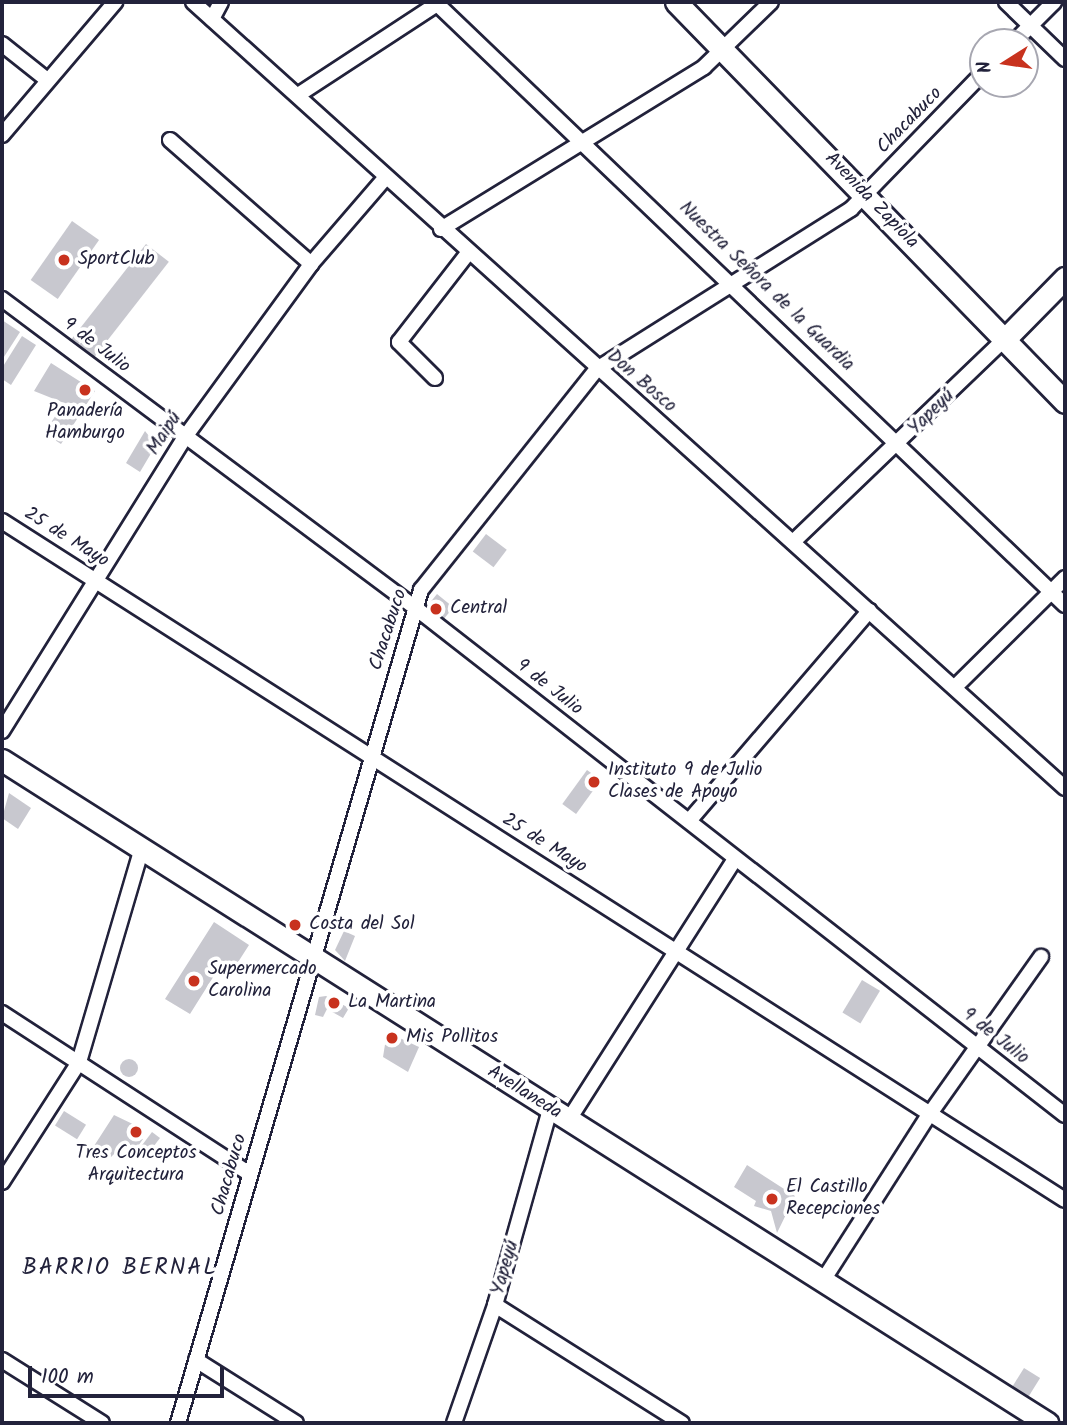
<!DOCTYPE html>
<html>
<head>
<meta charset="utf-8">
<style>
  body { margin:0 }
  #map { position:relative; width:1067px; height:1425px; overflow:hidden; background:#fff; font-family:Kalam,sans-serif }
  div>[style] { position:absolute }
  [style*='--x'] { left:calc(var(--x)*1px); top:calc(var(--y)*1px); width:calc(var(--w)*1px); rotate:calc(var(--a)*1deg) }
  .building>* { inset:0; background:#c8c8cf; transform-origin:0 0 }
  .round { border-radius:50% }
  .roads { filter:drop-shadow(2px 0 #22223b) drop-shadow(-2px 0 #22223b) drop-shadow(0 2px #22223b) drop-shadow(0 -2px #22223b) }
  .street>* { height:14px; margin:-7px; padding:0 7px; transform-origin:7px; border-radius:7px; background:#fff }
  .secondary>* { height:21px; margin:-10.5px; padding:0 10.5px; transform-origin:10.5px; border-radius:10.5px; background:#fff }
  .dots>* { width:19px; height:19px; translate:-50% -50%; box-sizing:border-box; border:4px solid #fff; border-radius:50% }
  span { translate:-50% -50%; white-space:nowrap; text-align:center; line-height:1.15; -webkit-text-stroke:7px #fff; paint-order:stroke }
  .street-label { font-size:19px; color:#22223b }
  .poi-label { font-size:19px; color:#22223b }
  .left { translate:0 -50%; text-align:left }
  .quarter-label { font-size:23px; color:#22223b; letter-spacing:2px }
  .frame { position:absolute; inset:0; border:4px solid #22223b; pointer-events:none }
  .north { position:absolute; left:969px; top:28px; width:70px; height:70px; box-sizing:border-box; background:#fff; border:2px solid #a7a7b1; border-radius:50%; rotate:258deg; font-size:19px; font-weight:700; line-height:28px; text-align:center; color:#22223b }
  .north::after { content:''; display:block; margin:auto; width:24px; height:32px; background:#c8321e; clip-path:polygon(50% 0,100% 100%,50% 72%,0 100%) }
  .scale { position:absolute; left:28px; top:1366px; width:196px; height:32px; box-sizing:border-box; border:4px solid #22223b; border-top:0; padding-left:9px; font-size:21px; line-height:24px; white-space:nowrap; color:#22223b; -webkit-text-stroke:5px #fff; paint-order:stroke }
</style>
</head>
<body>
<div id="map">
  <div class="building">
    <i style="left:72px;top:221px;width:33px;height:72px;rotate:35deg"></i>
    <i style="left:146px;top:244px;width:29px;height:121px;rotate:38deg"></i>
    <i style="clip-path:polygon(2px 320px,20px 332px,2px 360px)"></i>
    <i style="clip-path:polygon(22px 336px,36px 345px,11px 385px,2px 379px,2px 368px)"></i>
    <i style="clip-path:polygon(51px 363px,95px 391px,61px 444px,44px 433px,64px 403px,34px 391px)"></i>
    <i style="clip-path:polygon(145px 431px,156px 445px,140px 472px,126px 463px)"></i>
    <i style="left:486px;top:534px;width:26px;height:22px;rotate:37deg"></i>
    <i style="left:437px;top:594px;width:21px;height:18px;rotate:39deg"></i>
    <i style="left:587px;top:770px;width:17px;height:42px;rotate:36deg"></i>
    <i style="clip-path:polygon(9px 793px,31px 808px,18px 829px,2px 818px)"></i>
    <i style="clip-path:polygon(214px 922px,249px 945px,233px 970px,222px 963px,190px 1014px,165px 999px)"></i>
    <i style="clip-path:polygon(344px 931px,355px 936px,345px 961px,335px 950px)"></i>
    <i style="left:862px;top:980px;width:21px;height:38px;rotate:31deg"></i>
    <i style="clip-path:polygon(326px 996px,349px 1008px,343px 1018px,327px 1009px,323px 1017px,315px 1015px,319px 997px)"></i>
    <i style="clip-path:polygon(387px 1032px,419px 1047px,408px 1072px,383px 1057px)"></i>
    <i class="round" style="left:120px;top:1059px;width:18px;height:18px"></i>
    <i style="left:64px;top:1111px;width:26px;height:17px;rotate:32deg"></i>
    <i style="clip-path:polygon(114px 1115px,141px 1128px,137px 1135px,143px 1139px,134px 1152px,123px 1145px,111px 1157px,94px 1146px)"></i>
    <i style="left:152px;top:1132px;width:10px;height:22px;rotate:37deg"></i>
    <i style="clip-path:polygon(747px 1165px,795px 1196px,777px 1233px,771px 1211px,754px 1206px,756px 1201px,734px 1187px)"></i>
    <i style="left:1024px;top:1368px;width:19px;height:22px;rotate:32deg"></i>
  </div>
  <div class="roads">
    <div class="street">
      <i style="--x:193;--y:2;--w:1174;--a:42.03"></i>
      <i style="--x:435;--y:2;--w:872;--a:43.75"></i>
      <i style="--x:1006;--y:2;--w:82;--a:44"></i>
      <i style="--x:212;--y:19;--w:19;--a:-62"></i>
      <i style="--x:1014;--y:42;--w:57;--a:-45"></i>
      <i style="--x:2;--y:44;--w:56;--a:38.5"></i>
      <i style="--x:298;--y:95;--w:170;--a:-33.2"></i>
      <i style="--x:2;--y:135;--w:175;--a:-49.6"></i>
      <i style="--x:170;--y:140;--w:188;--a:41.3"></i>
      <i style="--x:441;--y:229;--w:309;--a:-31.6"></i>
      <i style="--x:704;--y:67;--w:93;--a:-44.1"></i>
      <i style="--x:2;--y:299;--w:513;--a:36.76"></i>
      <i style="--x:413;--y:606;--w:827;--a:37.98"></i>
      <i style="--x:435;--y:378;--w:51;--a:-135"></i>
      <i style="--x:399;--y:342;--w:113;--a:-52.2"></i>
      <i style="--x:2;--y:521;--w:1261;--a:32.57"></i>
      <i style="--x:793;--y:542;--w:294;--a:-43.8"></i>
      <i style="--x:955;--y:687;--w:155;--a:-44.7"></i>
      <i style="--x:2;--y:731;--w:346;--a:-58.1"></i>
      <i style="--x:185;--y:437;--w:214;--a:-53.9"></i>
      <i style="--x:311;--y:264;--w:115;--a:-49.2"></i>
      <i style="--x:689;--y:821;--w:277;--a:-49.4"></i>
      <i style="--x:2;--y:1013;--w:296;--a:33"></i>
      <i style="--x:568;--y:1121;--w:311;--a:-57.5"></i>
      <i style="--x:2;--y:1182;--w:143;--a:-57.3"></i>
      <i style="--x:79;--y:1062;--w:223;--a:-73.6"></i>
      <i style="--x:822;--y:1282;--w:198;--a:-57.4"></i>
      <i style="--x:929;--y:1115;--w:194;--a:-54.7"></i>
      <i style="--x:495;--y:1305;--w:221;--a:32.3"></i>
      <i style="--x:2;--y:1360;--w:118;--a:32.2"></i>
      <i style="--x:196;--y:1360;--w:118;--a:32.2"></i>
      <i style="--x:178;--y:1423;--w:868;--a:-73.74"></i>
      <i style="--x:421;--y:590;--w:283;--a:-51.5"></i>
      <i style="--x:597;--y:369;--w:300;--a:-32.2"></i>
      <i style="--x:851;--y:209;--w:190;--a:-45.9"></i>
      <i style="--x:454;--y:1423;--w:125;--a:-70.8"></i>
      <i style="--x:495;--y:1305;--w:204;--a:-74.3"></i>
    </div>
    <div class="secondary">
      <i style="--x:676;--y:2;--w:558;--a:45.8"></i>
      <i style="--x:1005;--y:339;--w:86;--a:-45.5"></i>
      <i style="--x:2;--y:760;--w:1238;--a:32.39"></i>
    </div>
  </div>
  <div class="dots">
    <i style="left:64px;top:260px;background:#c8321e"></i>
    <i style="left:85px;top:390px;background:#c8321e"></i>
    <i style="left:436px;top:609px;background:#c8321e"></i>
    <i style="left:594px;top:782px;background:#c8321e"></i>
    <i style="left:295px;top:925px;background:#c8321e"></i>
    <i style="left:194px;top:981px;background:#c8321e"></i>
    <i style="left:334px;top:1003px;background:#c8321e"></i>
    <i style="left:392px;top:1038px;background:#c8321e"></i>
    <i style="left:136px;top:1132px;background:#c8321e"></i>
    <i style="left:772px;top:1199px;background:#c8321e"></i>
  </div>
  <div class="street-label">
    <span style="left:910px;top:121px;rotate:-46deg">Chacabuco</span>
    <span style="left:871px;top:201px;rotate:46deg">Avenida Zapiola</span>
    <span style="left:766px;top:287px;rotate:44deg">Nuestra Señora de la Guardia</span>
    <span style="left:96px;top:346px;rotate:37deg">9 de Julio</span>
    <span style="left:641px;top:382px;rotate:41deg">Don Bosco</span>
    <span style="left:932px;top:413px;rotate:-45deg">Yapeyú</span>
    <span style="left:165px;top:434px;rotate:-57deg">Maipú</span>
    <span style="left:66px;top:538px;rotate:32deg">25 de Mayo</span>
    <span style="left:389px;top:630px;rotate:-72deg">Chacabuco</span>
    <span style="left:549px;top:688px;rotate:38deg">9 de Julio</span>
    <span style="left:544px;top:844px;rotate:32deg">25 de Mayo</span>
    <span style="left:995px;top:1037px;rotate:38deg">9 de Julio</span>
    <span style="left:524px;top:1093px;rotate:32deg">Avellaneda</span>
    <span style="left:230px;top:1175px;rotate:-74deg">Chacabuco</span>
    <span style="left:506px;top:1268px;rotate:-74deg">Yapeyú</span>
  </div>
  <div class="poi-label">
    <span class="left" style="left:78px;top:260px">SportClub</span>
    <span style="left:85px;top:423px">Panadería<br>Hamburgo</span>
    <span class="left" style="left:450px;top:609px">Central</span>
    <span class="left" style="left:608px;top:782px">Instituto 9 de Julio<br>Clases de Apoyo</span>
    <span class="left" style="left:309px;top:925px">Costa del Sol</span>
    <span class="left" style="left:208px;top:981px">Supermercado<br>Carolina</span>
    <span class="left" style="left:348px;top:1003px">La Martina</span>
    <span class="left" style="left:406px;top:1038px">Mis Pollitos</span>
    <span style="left:136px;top:1165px">Tres Conceptos<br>Arquitectura</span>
    <span class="left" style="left:786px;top:1199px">El Castillo<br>Recepciones</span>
  </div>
  <div class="quarter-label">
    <span style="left:120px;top:1268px">BARRIO BERNAL</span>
  </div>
  <div class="frame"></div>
  <div class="north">N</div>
  <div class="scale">100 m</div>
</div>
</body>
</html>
